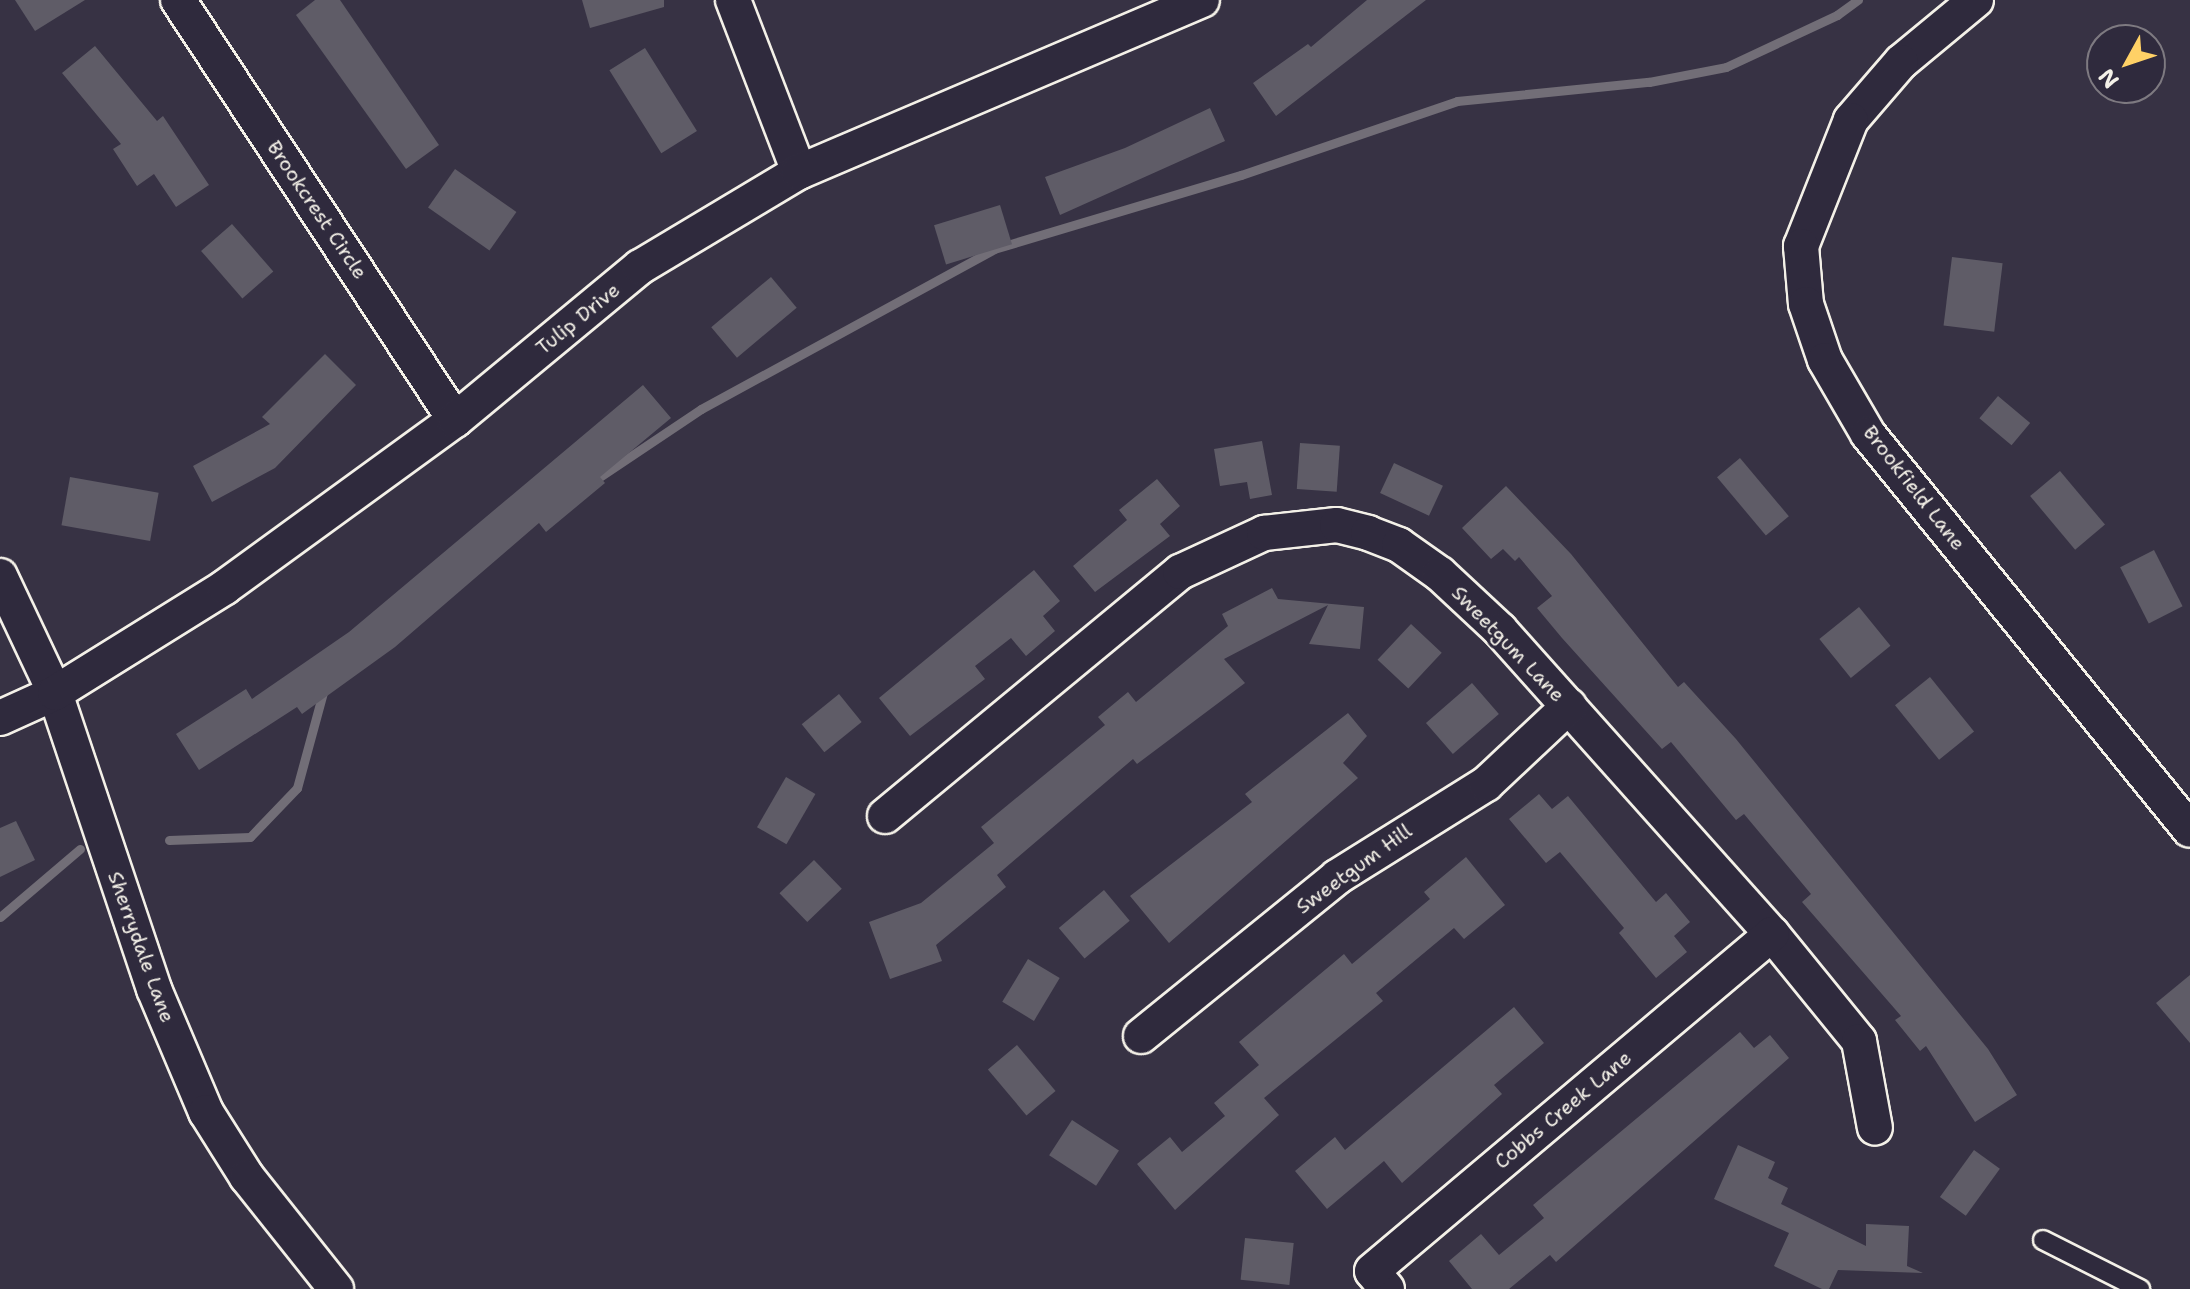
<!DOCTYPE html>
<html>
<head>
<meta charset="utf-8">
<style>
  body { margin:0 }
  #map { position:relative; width:2190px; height:1289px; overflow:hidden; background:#373244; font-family:"Shantell Sans",sans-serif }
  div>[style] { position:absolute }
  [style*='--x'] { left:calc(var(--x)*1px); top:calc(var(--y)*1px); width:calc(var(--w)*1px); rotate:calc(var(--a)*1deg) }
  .stream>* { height:9px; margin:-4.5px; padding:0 4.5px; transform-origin:4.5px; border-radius:4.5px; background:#726e77 }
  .building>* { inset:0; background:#5f5c67; transform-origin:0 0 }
  .roads { filter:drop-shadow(2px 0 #f4f1e8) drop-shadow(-2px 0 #f4f1e8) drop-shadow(0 2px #f4f1e8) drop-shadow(0 -2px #f4f1e8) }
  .service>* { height:18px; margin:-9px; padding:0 9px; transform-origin:9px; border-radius:9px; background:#2f2a3d }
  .minor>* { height:34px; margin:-17px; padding:0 17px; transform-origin:17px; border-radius:17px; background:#2f2a3d }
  span { translate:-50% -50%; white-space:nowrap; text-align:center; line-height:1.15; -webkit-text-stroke:6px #2f2a3d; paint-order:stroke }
  .street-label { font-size:20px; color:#f4f1e8 }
  .north { position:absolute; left:2086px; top:24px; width:80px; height:80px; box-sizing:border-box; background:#2f2a3d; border:2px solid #7e7a81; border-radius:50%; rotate:230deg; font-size:22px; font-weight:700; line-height:32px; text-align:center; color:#f4f1e8 }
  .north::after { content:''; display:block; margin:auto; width:28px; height:36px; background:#ffd166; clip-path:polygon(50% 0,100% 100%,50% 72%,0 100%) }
</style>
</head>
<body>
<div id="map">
  <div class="stream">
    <i style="--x:598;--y:478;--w:124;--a:-33.8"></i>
    <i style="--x:701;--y:409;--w:334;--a:-28.6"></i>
    <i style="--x:994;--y:249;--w:258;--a:-16.7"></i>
    <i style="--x:1241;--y:175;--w:228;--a:-18.9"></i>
    <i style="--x:1457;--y:101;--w:193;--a:-5.7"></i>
    <i style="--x:1649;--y:82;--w:78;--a:-11"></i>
    <i style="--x:1726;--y:67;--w:123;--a:-25.1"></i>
    <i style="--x:1837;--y:15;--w:26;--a:-36"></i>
    <i style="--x:169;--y:840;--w:81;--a:-2.1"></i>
    <i style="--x:250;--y:837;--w:68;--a:-46.2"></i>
    <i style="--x:297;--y:788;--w:99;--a:-74.8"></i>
    <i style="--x:0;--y:917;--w:105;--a:-40.4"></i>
  </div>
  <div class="building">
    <i style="clip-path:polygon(15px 0,85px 0,35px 31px)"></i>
    <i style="clip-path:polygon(315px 0,340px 0,439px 145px,406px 169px,296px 15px)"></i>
    <i style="clip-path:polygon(582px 0,664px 0,664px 7px,590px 28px)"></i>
    <i style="clip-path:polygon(1367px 0,1426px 0,1276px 116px,1253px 83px,1308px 44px,1311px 47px)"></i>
    <i style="clip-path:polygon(95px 46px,157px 121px,163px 116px,209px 185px,176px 207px,154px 174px,137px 186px,113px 149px,121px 144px,62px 73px)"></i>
    <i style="left:645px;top:48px;width:98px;height:42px;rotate:58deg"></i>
    <i style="clip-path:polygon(1210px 108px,1225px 141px,1060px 215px,1045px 177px,1125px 148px)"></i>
    <i style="left:455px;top:169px;width:75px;height:47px;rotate:35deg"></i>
    <i style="left:1000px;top:205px;width:41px;height:69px;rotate:73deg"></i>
    <i style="left:232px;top:224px;width:63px;height:41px;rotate:49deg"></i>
    <i style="left:1952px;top:257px;width:51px;height:69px;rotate:7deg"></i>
    <i style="left:771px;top:277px;width:40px;height:78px;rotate:50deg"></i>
    <i style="clip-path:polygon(325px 354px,356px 385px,275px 468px,212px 502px,193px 466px,270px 424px,262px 417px)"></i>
    <i style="clip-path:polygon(643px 385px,671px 418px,600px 477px,605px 483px,546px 532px,539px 523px,395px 647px,302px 714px,297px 707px,199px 770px,176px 734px,246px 689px,252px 699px,349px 632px)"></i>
    <i style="left:1998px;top:396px;width:42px;height:29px;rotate:40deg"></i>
    <i style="clip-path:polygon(1262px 441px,1272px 495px,1250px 499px,1247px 482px,1220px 486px,1214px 449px)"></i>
    <i style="left:1300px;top:443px;width:40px;height:46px;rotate:4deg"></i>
    <i style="left:1740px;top:458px;width:76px;height:30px;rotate:50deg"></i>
    <i style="left:1394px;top:463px;width:54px;height:33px;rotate:25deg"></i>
    <i style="left:2060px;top:471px;width:70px;height:39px;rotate:50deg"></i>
    <i style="left:70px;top:477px;width:90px;height:49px;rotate:10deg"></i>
    <i style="clip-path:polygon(1157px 479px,1180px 506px,1160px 524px,1170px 536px,1095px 592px,1073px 566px,1127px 520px,1119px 510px)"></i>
    <i style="clip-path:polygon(1506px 486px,1571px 554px,1678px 687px,1684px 682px,1736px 739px,1988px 1049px,2017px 1095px,1975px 1122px,1926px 1046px,1920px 1051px,1895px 1020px,1901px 1016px,1802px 902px,1811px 894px,1744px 814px,1736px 820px,1671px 742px,1662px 749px,1562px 638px,1537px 608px,1552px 596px,1519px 557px,1515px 561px,1503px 549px,1491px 559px,1462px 528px)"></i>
    <i style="left:2154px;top:550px;width:63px;height:38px;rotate:63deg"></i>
    <i style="clip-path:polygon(1034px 570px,1060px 601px,1043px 616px,1055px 631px,1026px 656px,1011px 638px,975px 666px,985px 679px,910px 736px,879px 698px)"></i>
    <i style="clip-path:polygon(1272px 588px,1278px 599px,1364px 607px,1360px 649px,1309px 644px,1328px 605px,1224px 659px,1245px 683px,1137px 764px,1133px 759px,997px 875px,1006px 887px,936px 945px,942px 961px,890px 979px,869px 922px,921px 903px,994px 843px,981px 827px,1105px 725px,1098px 717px,1128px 692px,1136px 702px,1228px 626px,1222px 614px)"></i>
    <i style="left:1859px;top:607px;width:50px;height:51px;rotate:51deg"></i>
    <i style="left:1411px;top:624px;width:42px;height:49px;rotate:43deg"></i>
    <i style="left:1930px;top:677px;width:70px;height:45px;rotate:51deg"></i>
    <i style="left:1472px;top:683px;width:41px;height:61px;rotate:49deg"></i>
    <i style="left:839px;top:694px;width:36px;height:48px;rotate:51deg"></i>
    <i style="clip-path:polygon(1348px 713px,1367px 736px,1343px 763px,1358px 778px,1169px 943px,1130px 896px,1252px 802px,1245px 794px)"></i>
    <i style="left:786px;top:777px;width:34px;height:58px;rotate:30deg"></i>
    <i style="clip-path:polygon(1539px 794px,1552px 809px,1568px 796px,1656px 902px,1666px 893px,1690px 922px,1674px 936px,1687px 952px,1656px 978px,1619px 933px,1624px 928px,1560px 852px,1546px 863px,1509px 819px)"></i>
    <i style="clip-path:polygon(16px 821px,35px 860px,0 877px,0 828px)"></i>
    <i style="clip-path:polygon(1466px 857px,1505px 905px,1464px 939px,1454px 928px,1376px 993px,1383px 1001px,1264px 1098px,1279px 1115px,1175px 1210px,1137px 1164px,1170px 1137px,1182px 1152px,1225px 1116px,1214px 1103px,1259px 1065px,1239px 1042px,1344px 954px,1352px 964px,1430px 899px,1424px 892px)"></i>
    <i style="left:814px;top:860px;width:40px;height:48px;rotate:46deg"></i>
    <i style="left:1104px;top:890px;width:40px;height:59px;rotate:50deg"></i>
    <i style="left:1028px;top:959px;width:37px;height:50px;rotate:31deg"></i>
    <i style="clip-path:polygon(2190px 975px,2190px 1043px,2156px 1003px)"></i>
    <i style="clip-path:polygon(1514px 1007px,1544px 1043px,1494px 1085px,1502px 1094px,1402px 1183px,1384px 1161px,1327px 1209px,1295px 1171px,1335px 1137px,1345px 1150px)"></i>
    <i style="clip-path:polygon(1740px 1032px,1754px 1048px,1770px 1035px,1789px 1058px,1556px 1262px,1550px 1255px,1509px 1289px,1472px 1289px,1449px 1261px,1481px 1234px,1499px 1255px,1544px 1218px,1533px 1205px)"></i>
    <i style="left:1017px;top:1045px;width:60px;height:38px;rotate:50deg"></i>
    <i style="left:1072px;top:1120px;width:56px;height:42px;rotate:33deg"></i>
    <i style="clip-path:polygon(1738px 1145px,1775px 1162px,1768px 1178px,1788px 1188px,1781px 1204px,1866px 1246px,1866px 1224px,1909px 1226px,1907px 1266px,1923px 1273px,1838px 1270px,1829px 1289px,1822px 1289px,1774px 1266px,1789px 1233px,1714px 1199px)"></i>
    <i style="left:1974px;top:1150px;width:32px;height:58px;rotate:36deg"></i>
    <i style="left:1245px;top:1238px;width:49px;height:42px;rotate:6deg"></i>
  </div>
  <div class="roads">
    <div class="service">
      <i style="--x:2043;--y:1240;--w:109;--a:26.8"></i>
    </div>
    <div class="minor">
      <i style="--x:178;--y:0;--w:503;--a:56.59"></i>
      <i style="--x:733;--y:0;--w:184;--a:69"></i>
      <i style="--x:1976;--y:0;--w:97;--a:140.4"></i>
      <i style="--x:1901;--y:62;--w:77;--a:130.8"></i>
      <i style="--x:1851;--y:120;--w:136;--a:111.6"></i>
      <i style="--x:1801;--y:246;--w:58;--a:85.1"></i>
      <i style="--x:1806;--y:304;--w:59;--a:71.3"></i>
      <i style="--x:1825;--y:360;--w:86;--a:59.8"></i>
      <i style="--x:1868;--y:434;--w:510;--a:50.88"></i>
      <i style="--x:0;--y:576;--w:129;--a:64.8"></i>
      <i style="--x:55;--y:693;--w:312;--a:71.5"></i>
      <i style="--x:154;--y:989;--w:134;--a:67.1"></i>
      <i style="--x:206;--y:1112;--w:77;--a:57.8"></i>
      <i style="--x:247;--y:1177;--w:143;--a:51.5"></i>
      <i style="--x:0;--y:718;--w:60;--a:-24.4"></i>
      <i style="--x:55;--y:693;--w:200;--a:-31.9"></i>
      <i style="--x:225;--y:587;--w:284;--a:-36"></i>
      <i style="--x:455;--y:420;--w:240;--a:-39.6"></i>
      <i style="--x:640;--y:267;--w:185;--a:-30.9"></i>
      <i style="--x:799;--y:172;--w:438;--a:-23.1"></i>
      <i style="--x:885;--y:816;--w:383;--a:-39.6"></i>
      <i style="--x:1180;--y:572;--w:93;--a:-24.9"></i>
      <i style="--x:1264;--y:533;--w:73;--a:-6.3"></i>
      <i style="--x:1337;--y:525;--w:32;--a:14"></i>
      <i style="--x:1368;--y:533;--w:33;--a:21"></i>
      <i style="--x:1399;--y:545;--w:50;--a:35.3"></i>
      <i style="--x:1440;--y:574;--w:82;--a:43"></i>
      <i style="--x:1500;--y:630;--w:408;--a:48.2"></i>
      <i style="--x:1772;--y:934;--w:138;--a:50.9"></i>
      <i style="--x:1859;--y:1041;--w:88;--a:79.6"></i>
      <i style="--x:1141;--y:1036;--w:252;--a:-39"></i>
      <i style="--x:1337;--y:877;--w:176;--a:-32"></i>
      <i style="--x:1486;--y:784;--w:114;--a:-43.2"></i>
      <i style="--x:1387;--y:1289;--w:23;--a:-130"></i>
      <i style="--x:1372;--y:1271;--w:523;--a:-40.11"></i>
    </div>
  </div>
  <div class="street-label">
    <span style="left:317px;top:210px;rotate:56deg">Brookcrest Circle</span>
    <span style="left:578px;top:319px;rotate:-39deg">Tulip Drive</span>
    <span style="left:1914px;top:488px;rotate:52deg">Brookfield Lane</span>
    <span style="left:1508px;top:644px;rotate:46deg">Sweetgum Lane</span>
    <span style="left:1354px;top:869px;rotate:-36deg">Sweetgum Hill</span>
    <span style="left:141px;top:947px;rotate:70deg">Sherrydale Lane</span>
    <span style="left:1563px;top:1110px;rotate:-40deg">Cobbs Creek Lane</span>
  </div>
  <div class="north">N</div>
</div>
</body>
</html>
